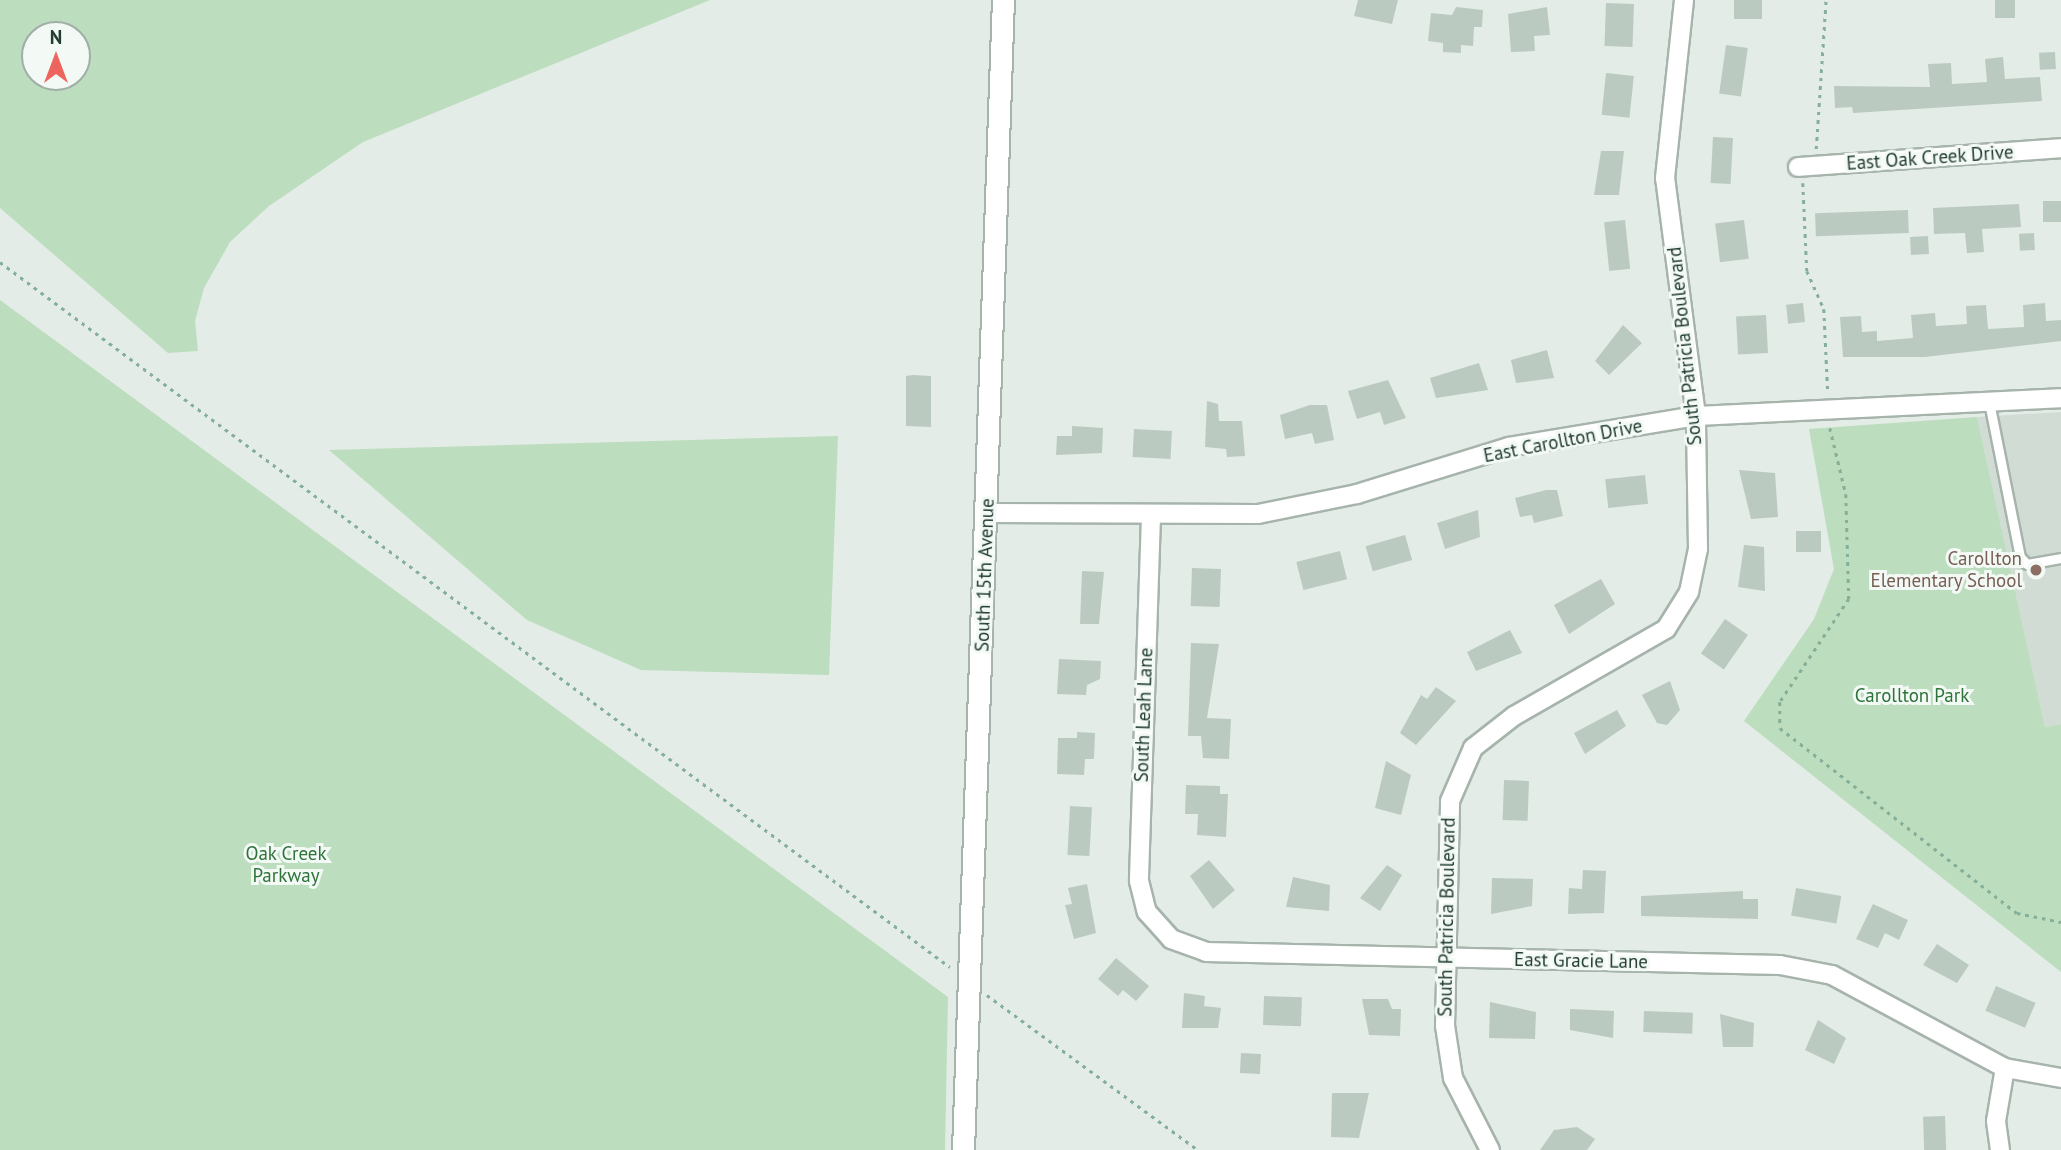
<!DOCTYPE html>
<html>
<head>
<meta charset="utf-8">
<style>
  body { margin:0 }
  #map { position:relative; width:2061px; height:1150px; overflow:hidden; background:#e3ece6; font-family:"PT Sans",sans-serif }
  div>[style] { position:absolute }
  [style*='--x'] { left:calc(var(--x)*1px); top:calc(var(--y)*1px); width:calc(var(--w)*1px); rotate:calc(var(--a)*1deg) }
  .built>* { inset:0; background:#d1dcd5 }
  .green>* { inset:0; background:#bcddbe }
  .building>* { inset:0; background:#bbcac1; transform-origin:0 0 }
  .path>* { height:2.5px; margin-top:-1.25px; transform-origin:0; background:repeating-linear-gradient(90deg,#84af99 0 3.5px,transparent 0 8.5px) }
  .roads { filter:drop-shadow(2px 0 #a6b4ac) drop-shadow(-2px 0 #a6b4ac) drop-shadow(0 2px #a6b4ac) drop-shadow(0 -2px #a6b4ac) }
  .lane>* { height:9px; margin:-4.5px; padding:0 4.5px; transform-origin:4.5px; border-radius:4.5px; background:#fff }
  .street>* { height:18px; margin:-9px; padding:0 9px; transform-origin:9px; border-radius:9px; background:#fff }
  .secondary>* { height:21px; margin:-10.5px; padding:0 10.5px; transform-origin:10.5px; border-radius:10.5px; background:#fff }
  .dots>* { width:19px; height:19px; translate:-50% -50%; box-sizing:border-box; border:4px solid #f3f9f5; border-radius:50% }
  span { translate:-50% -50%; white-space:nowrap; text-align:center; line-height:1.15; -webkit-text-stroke:6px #f3f9f5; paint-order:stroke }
  .street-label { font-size:19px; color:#233d31 }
  .education-label { font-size:19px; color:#785e54 }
  .right { translate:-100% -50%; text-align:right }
  .park-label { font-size:19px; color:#2e733a }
  .north { position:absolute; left:21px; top:21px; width:70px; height:70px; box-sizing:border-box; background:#f3f9f5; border:2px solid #a0aea7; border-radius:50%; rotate:0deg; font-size:19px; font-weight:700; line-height:28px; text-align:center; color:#233d31 }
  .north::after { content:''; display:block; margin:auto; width:24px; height:32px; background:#ee645f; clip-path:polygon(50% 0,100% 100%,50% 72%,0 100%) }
</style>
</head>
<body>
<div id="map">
  <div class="built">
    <i style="clip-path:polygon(2061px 412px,2061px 724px,2045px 727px,1977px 417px)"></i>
  </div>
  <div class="green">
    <i style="clip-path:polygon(evenodd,0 0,710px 0,363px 142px,269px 206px,230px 242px,204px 288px,195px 321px,198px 351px,168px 353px,0 208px,0 0,35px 35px,77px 35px,77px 77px,35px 77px,35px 35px)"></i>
    <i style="clip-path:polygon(0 300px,948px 997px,945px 1150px,0 1150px)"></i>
    <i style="clip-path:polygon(1977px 417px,2045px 727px,2061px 724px,2061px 972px,1744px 721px,1814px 619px,1834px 569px,1809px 429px)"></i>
    <i style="clip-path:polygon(838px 436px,829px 675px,641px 670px,527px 620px,329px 450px)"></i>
  </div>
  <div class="building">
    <i style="clip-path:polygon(1358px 0,1398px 0,1392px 24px,1354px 16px)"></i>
    <i style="left:1734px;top:0;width:28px;height:19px"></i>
    <i style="left:1995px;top:0;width:20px;height:18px"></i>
    <i style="left:1606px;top:3px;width:28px;height:43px;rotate:2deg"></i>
    <i style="clip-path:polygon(1456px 7px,1483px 10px,1482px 27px,1474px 27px,1473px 46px,1461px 45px,1461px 53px,1443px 52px,1443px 43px,1428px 41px,1431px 13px,1452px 15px)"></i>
    <i style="clip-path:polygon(1547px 7px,1550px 35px,1534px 36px,1535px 51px,1511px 52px,1508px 14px)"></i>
    <i style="left:1726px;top:45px;width:22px;height:49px;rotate:8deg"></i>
    <i style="left:2055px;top:52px;width:17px;height:16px;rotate:87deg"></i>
    <i style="clip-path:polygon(2003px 57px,2005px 79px,2040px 77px,2042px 101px,1853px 113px,1852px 107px,1835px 108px,1834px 86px,1930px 87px,1928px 64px,1951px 63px,1952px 84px,1987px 82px,1985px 59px)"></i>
    <i style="left:1606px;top:73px;width:28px;height:42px;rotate:6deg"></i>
    <i style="left:1713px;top:137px;width:20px;height:46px;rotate:3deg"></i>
    <i style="clip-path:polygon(1601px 151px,1624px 151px,1619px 195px,1594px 195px)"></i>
    <i style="left:2061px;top:201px;width:21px;height:18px;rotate:90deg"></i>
    <i style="clip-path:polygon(2019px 204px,2021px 227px,1982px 229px,1984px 252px,1967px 253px,1965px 233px,1934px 234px,1933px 208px)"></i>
    <i style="left:1908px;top:210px;width:23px;height:93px;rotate:88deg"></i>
    <i style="left:1625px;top:220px;width:49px;height:21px;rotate:84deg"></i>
    <i style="left:1744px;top:220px;width:39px;height:29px;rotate:83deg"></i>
    <i style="left:2034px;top:233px;width:17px;height:15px;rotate:87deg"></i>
    <i style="left:1928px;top:236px;width:18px;height:18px;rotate:87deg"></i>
    <i style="left:1803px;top:303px;width:19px;height:17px;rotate:84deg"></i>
    <i style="clip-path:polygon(2045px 303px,2046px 321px,2061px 320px,2061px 341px,1925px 357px,1843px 357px,1840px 317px,1861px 316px,1862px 332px,1877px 331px,1877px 341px,1913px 338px,1911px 315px,1935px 313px,1936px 326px,1967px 324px,1966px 306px,1986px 305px,1988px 329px,2024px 327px,2023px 305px)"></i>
    <i style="left:1766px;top:315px;width:38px;height:30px;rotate:87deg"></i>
    <i style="clip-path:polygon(1623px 325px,1642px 343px,1609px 375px,1595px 361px)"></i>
    <i style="clip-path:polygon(1547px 350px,1554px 378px,1516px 383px,1511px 360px)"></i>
    <i style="clip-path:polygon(1479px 363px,1488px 390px,1436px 398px,1430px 378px)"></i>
    <i style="clip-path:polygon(913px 375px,931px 376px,931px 427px,906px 426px,906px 376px)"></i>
    <i style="clip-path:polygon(1388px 380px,1406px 418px,1384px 425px,1380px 412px,1357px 419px,1348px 391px)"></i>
    <i style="clip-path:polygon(1207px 401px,1218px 404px,1219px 421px,1242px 421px,1245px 456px,1227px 457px,1226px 449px,1205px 447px)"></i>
    <i style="clip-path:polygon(1310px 405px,1327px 405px,1334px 440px,1315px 444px,1312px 433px,1285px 439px,1280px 415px)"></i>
    <i style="clip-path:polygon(1072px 426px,1103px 428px,1102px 453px,1056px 455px,1057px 436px,1072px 436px)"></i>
    <i style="left:1134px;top:429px;width:38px;height:28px;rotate:3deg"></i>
    <i style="clip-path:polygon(1739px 470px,1775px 473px,1778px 517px,1751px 519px)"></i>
    <i style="left:1645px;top:475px;width:29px;height:40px;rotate:84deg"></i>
    <i style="clip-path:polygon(1546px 490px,1557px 490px,1563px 516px,1534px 523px,1532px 515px,1520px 517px,1515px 498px)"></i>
    <i style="clip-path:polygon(1478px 510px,1480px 537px,1445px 549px,1437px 523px)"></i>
    <i style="left:1821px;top:531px;width:21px;height:25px;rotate:90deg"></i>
    <i style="left:1405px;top:535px;width:26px;height:41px;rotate:74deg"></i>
    <i style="clip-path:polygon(1744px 545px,1764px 547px,1765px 591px,1738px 587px)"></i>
    <i style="left:1340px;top:551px;width:29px;height:45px;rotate:76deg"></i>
    <i style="left:1192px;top:568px;width:29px;height:38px;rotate:2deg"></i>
    <i style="clip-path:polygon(1082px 571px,1104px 572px,1099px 624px,1080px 624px)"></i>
    <i style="clip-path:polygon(1601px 579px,1615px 604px,1569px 634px,1554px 605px)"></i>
    <i style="left:1725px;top:619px;width:28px;height:42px;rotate:35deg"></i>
    <i style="clip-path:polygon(1510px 630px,1522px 653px,1476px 671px,1467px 652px)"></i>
    <i style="clip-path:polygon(1191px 643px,1219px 644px,1207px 718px,1231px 719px,1229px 759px,1203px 758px,1201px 736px,1188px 736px)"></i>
    <i style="clip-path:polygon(1059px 659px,1101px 661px,1100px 679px,1087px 685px,1086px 695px,1057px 694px)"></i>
    <i style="clip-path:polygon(1670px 681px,1680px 710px,1667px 725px,1657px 723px,1642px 695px)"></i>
    <i style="clip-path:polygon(1436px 687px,1456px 701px,1416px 745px,1400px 733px,1421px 695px,1427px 699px)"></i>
    <i style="clip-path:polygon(1617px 710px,1626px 726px,1585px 754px,1574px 733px)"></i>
    <i style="clip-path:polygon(1077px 732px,1095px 733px,1094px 759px,1085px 759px,1084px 775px,1057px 774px,1058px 738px,1077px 738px)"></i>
    <i style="clip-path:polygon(1386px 761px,1411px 775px,1401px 815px,1375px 808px)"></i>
    <i style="left:1504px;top:780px;width:25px;height:40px;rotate:2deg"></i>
    <i style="clip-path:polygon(1186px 785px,1220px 786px,1220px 794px,1228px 794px,1226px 837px,1197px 835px,1198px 814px,1185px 814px)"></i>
    <i style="left:1070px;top:806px;width:22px;height:49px;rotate:3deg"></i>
    <i style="clip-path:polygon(1209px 860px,1235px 890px,1213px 909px,1190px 876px)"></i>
    <i style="clip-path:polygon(1387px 865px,1402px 875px,1380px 911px,1360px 898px)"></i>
    <i style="clip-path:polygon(1583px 870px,1606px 871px,1604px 913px,1568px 914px,1569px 888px,1582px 889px)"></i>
    <i style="clip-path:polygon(1293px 877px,1330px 885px,1329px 911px,1286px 907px)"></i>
    <i style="clip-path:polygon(1492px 878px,1533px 879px,1532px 906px,1491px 914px)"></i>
    <i style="clip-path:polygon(1087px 884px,1096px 933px,1074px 939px,1065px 905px,1072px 904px,1068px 888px)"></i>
    <i style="left:1796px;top:888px;width:46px;height:28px;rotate:10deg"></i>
    <i style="clip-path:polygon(1743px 891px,1743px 899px,1758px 899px,1758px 919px,1641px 916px,1641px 896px)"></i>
    <i style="clip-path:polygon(1873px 904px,1908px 920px,1899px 940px,1885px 933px,1878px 948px,1856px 939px)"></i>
    <i style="clip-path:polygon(1937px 944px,1969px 965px,1957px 983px,1923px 965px)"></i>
    <i style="clip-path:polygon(1116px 958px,1149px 986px,1136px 1001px,1123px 990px,1118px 996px,1098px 979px)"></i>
    <i style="left:1996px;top:986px;width:43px;height:27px;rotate:23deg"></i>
    <i style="clip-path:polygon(1184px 993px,1205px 996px,1204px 1006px,1221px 1008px,1218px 1028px,1182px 1028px)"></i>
    <i style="left:1264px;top:996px;width:38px;height:29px;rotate:2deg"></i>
    <i style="clip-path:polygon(1362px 999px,1388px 999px,1392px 1009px,1401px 1009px,1400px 1036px,1369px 1035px)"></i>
    <i style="clip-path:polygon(1490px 1002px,1536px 1012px,1535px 1039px,1489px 1038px)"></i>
    <i style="clip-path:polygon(1570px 1009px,1614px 1011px,1613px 1038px,1570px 1030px)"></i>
    <i style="left:1644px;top:1011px;width:49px;height:21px;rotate:2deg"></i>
    <i style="clip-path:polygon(1720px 1014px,1754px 1023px,1753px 1047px,1723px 1047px)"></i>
    <i style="clip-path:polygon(1818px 1020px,1846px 1038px,1834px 1064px,1805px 1050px)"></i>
    <i style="left:1241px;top:1053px;width:20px;height:20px;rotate:3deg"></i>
    <i style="clip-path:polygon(1332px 1093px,1369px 1093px,1359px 1138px,1331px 1137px)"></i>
    <i style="left:1945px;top:1116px;width:34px;height:22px;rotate:88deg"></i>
    <i style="clip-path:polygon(1577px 1127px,1595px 1139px,1587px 1150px,1540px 1150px,1554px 1130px)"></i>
  </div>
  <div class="path">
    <i style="--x:1816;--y:149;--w:149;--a:-86.2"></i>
    <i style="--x:1803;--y:183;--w:88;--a:87.4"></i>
    <i style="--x:1807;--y:271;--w:42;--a:65.9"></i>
    <i style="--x:1824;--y:309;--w:84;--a:87.3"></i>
    <i style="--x:0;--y:262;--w:1183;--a:36.58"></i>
    <i style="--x:1830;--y:428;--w:68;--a:76.4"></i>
    <i style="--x:1846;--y:494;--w:105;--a:88.4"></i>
    <i style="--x:1849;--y:599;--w:124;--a:123.8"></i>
    <i style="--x:1780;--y:702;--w:26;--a:90"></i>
    <i style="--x:1780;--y:728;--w:301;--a:38"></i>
    <i style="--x:2017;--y:913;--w:45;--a:11.6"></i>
    <i style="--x:987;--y:995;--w:262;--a:36.3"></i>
  </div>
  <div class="roads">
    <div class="lane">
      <i style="--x:1989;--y:402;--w:158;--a:78.7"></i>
      <i style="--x:2020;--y:557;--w:10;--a:45"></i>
      <i style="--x:2027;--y:564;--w:35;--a:-10"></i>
    </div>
    <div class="street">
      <i style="--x:1798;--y:167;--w:264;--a:-4.1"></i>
      <i style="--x:987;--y:513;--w:271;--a:0.2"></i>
      <i style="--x:1258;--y:514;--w:101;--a:-11.4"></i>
      <i style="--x:1357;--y:494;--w:159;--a:-17.2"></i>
      <i style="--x:1509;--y:447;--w:190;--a:-9.4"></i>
      <i style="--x:1696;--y:416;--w:365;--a:-2.8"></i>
      <i style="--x:1151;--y:516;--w:365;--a:91.9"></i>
      <i style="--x:1139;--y:881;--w:32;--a:76"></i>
      <i style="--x:1147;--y:912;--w:36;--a:48"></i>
      <i style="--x:1171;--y:939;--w:37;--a:20"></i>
      <i style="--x:1206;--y:952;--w:574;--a:1.3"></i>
      <i style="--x:1780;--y:965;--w:53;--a:10.9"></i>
      <i style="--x:1832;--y:975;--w:196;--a:28.3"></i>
      <i style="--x:2005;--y:1068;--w:57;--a:10.1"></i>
      <i style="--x:1490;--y:1150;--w:81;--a:-117.2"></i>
      <i style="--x:1453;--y:1078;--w:53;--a:-98.7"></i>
      <i style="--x:1445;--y:1026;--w:225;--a:-88.7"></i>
      <i style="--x:1450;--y:801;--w:58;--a:-66.5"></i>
      <i style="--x:1473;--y:748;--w:52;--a:-38"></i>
      <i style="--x:1514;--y:716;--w:175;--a:-29.8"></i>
      <i style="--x:1666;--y:629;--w:44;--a:-58.1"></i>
      <i style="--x:1689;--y:592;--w:44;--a:-78.2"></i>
      <i style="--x:1698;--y:549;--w:133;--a:-90.9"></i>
      <i style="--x:1696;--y:416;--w:240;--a:-97.4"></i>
      <i style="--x:1665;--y:178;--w:179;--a:-83.9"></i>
      <i style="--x:2000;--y:1150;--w:29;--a:-98"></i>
      <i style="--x:1996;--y:1121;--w:54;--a:-80.4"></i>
    </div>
    <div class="secondary">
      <i style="--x:963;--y:1150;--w:1151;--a:-88.01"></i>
    </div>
  </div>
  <div class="dots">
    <i style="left:2036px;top:570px;background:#8d6e63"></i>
  </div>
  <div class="street-label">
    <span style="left:1930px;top:158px;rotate:-4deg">East Oak Creek Drive</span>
    <span style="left:1685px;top:346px;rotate:-96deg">South Patricia Boulevard</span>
    <span style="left:1563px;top:441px;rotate:-11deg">East Carollton Drive</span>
    <span style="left:985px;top:575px;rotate:-88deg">South 15th Avenue</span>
    <span style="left:1144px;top:715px;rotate:-88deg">South Leah Lane</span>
    <span style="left:1447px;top:917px;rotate:-89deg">South Patricia Boulevard</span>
    <span style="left:1581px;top:961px;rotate:1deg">East Gracie Lane</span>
  </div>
  <div class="education-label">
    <span class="right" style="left:2022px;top:570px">Carollton<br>Elementary School</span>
  </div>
  <div class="park-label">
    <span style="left:1912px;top:696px">Carollton Park</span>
    <span style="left:286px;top:865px">Oak Creek<br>Parkway</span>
  </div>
  <div class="north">N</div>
</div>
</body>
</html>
